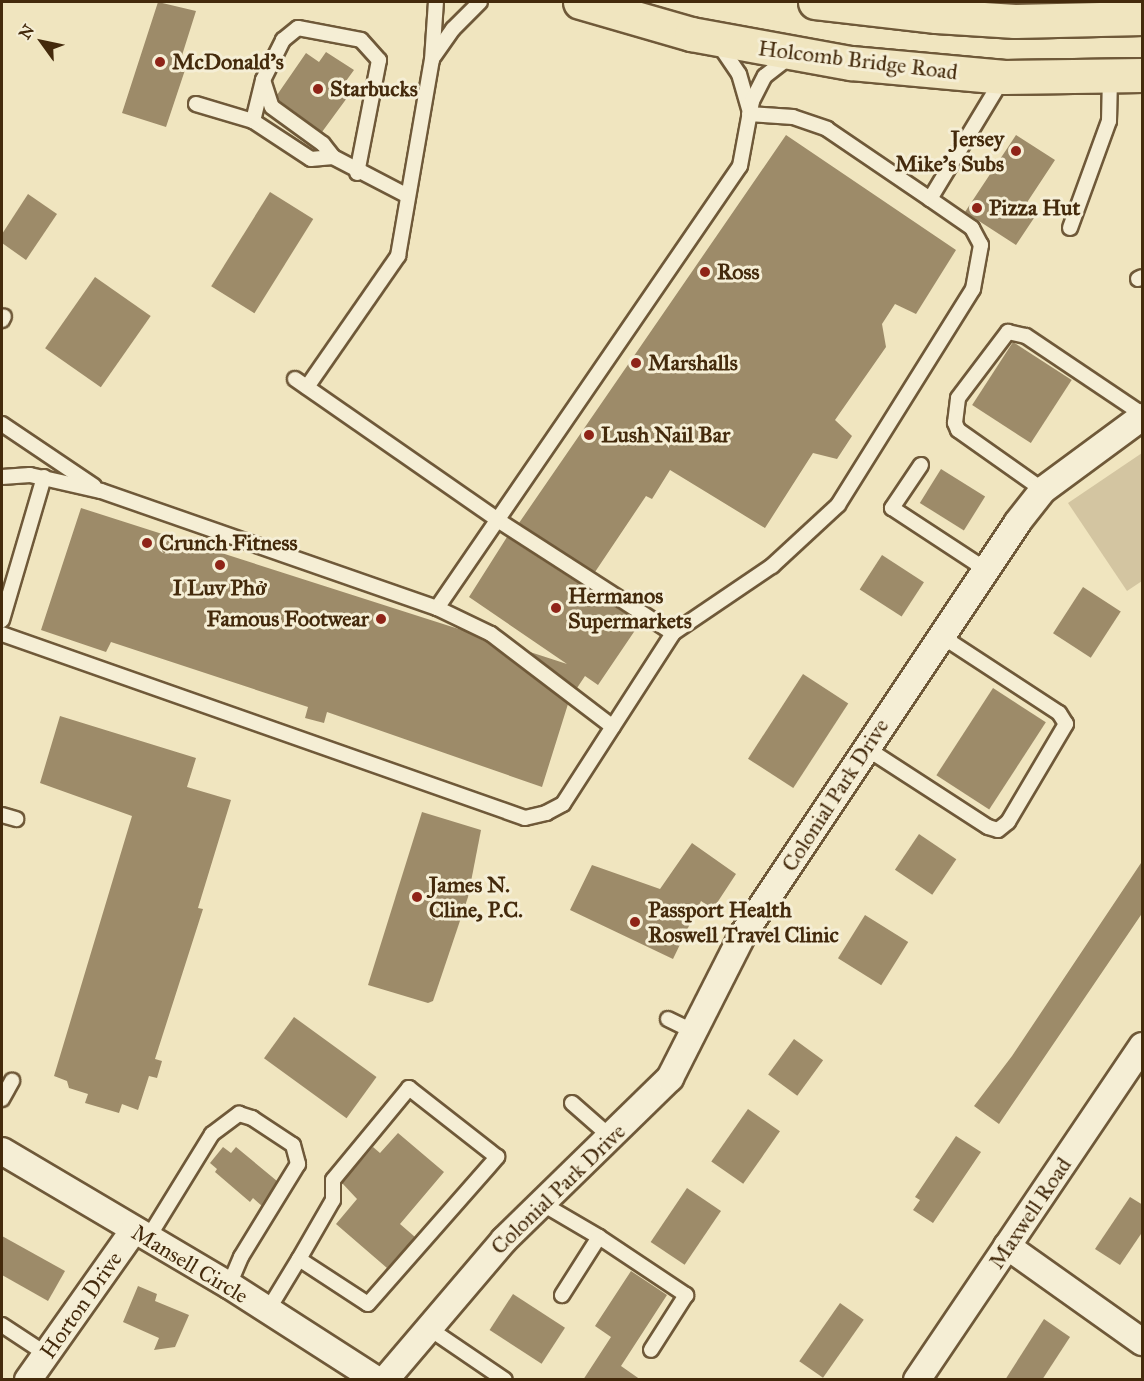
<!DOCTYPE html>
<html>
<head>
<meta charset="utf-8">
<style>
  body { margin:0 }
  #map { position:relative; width:1144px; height:1381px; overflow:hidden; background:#f0e5bf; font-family:"IM FELL Great Primer",serif }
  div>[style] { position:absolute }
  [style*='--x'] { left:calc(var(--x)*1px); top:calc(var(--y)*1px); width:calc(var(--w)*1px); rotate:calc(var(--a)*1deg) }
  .green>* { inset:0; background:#d3c5a1 }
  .building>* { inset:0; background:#9d8b69; transform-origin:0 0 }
  .roads { filter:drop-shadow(2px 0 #6f5939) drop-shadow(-2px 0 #6f5939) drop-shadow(0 2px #6f5939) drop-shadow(0 -2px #6f5939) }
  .lane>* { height:14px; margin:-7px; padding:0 7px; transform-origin:7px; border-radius:7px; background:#f5eed5 }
  .street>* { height:26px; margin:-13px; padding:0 13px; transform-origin:13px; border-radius:13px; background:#f5eed5 }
  .primary>* { height:33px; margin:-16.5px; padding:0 16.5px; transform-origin:16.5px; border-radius:16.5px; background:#f0e5bf }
  .dots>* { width:16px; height:16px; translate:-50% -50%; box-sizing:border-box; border:3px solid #f5eed5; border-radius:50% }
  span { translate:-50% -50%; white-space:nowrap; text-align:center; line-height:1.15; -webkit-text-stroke:6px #f5eed5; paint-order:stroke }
  .street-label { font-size:22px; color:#442a0c }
  .poi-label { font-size:22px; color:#442a0c; font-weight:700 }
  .left { translate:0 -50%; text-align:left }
  .right { translate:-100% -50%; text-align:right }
  .frame { position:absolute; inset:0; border:3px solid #442a0c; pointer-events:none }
  .north { position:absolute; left:12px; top:12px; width:60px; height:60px; -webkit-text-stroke:4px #f5eed5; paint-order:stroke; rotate:303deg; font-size:16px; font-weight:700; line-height:24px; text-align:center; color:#442a0c }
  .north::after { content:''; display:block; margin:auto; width:21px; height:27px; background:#442a0c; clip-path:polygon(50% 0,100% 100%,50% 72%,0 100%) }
</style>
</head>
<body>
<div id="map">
  <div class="green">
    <i style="clip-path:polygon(1142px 453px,1142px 581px,1127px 591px,1068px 503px)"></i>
  </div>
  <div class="building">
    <i style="clip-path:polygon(158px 2px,196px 11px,178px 68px,185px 70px,166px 127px,122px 113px)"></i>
    <i style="clip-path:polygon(326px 52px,354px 70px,346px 81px,355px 87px,322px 132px,280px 101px,277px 95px,306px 53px,319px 62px)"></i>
    <i style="clip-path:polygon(786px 135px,956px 250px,916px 314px,895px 304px,882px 324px,886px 347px,835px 420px,852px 436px,837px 459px,813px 453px,765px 528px,670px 470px,652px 499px,646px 496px,595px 572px,519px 523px)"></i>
    <i style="clip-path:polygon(1016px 135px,1055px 160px,1026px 204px,1038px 212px,1016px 245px,965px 212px)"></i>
    <i style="left:270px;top:192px;width:51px;height:111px;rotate:32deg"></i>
    <i style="clip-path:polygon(28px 194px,57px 214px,26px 260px,2px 243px,2px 234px)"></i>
    <i style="left:95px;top:277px;width:68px;height:87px;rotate:35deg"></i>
    <i style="left:1013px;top:342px;width:70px;height:75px;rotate:33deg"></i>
    <i style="left:941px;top:469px;width:52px;height:40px;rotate:32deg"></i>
    <i style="clip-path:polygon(81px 508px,465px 631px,486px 642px,568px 704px,542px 787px,327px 712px,324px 723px,305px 718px,308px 707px,111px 642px,106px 652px,41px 630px)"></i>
    <i style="clip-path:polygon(507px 537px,640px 623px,598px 685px,585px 676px,577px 688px,530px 652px,567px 664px,469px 597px)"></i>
    <i style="left:882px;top:555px;width:50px;height:41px;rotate:33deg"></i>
    <i style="left:1083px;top:587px;width:45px;height:55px;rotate:33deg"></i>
    <i style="left:803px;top:674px;width:54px;height:101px;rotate:33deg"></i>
    <i style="left:993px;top:688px;width:63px;height:104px;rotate:33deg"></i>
    <i style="clip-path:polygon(60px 716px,196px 758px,187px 787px,231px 800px,198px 908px,203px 909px,155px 1059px,162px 1061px,157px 1078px,149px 1076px,138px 1110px,122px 1104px,119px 1113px,85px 1103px,88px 1094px,69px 1088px,67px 1081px,54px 1076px,132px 816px,40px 783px)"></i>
    <i style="clip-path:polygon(422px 812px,481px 830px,468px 897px,433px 1001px,428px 1003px,368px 985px)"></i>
    <i style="left:919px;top:834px;width:45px;height:43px;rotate:34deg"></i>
    <i style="clip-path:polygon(692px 843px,736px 874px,713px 909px,701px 901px,673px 959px,570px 910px,592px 865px,660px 889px)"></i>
    <i style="clip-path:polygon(1143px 860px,1143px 912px,999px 1124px,974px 1106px,1012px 1056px)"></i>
    <i style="left:865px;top:915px;width:51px;height:51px;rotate:32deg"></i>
    <i style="left:294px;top:1017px;width:102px;height:51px;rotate:36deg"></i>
    <i style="left:794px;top:1039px;width:36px;height:44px;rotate:36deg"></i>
    <i style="left:748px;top:1109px;width:39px;height:64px;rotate:35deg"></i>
    <i style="clip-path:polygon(398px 1133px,444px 1172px,400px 1224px,415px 1237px,387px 1268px,336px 1224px,357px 1199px,342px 1183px,373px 1147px,380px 1153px)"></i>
    <i style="clip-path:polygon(956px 1136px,981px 1152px,933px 1223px,913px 1210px,920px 1200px,915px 1197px)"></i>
    <i style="clip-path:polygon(223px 1147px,231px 1153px,236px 1147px,277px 1181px,262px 1206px,253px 1198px,250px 1202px,215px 1172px,217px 1169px,210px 1163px)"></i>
    <i style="left:687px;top:1188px;width:41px;height:65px;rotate:34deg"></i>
    <i style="clip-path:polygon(1130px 1197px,1143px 1205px,1143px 1231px,1120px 1265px,1095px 1249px)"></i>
    <i style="clip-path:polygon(2px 1236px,65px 1271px,48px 1301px,2px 1275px)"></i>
    <i style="clip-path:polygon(631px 1271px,667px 1295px,621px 1366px,641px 1380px,583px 1380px,611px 1337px,595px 1326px)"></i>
    <i style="clip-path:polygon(138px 1286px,157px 1294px,155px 1301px,189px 1315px,175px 1347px,154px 1350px,159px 1338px,123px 1322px)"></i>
    <i style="left:513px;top:1294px;width:62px;height:43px;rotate:33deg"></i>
    <i style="left:840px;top:1303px;width:29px;height:71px;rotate:35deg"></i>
    <i style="clip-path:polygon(1044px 1319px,1070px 1337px,1042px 1380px,1005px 1380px)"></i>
  </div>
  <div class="roads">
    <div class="lane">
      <i style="--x:718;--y:43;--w:37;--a:56"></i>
      <i style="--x:739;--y:74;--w:36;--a:74"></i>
      <i style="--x:434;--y:56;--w:33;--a:-55"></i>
      <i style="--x:453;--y:29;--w:38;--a:-45"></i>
      <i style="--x:263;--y:80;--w:28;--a:72"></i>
      <i style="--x:272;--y:107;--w:63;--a:36"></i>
      <i style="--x:323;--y:144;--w:16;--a:52"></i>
      <i style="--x:333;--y:157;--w:82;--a:27.5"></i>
      <i style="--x:196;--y:104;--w:59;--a:16.6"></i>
      <i style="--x:253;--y:121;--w:69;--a:33.2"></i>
      <i style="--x:311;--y:159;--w:22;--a:-5"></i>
      <i style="--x:749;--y:114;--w:44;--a:3.9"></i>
      <i style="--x:793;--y:117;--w:36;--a:19"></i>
      <i style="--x:827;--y:129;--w:125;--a:34.2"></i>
      <i style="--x:930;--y:199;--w:141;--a:-58.9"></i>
      <i style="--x:253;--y:121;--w:42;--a:-76.3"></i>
      <i style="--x:263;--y:80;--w:45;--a:-63.4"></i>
      <i style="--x:283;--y:40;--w:19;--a:-39"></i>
      <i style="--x:298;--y:28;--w:64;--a:10.8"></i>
      <i style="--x:361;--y:40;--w:27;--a:48"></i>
      <i style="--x:379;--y:60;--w:115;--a:101"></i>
      <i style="--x:1070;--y:228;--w:114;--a:-70"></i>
      <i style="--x:1109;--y:121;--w:44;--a:-88.7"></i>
      <i style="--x:1138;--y:279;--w:4;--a:-27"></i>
      <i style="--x:2;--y:320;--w:4;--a:-63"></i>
      <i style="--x:295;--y:379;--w:249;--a:34.8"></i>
      <i style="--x:499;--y:521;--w:207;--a:32.8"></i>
      <i style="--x:307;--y:387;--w:160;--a:-55.2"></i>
      <i style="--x:398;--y:256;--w:199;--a:-80.2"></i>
      <i style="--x:432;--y:60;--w:58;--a:-86.1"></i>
      <i style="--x:2;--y:424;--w:111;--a:34"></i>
      <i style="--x:921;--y:465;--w:52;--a:124"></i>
      <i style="--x:892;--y:508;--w:111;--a:33.3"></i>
      <i style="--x:2;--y:477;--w:28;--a:-4"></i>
      <i style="--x:30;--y:475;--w:73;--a:12.7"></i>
      <i style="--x:101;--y:491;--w:356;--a:19.2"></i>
      <i style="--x:437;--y:608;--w:536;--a:-55.57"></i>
      <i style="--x:740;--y:166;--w:66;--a:-79.5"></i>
      <i style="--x:752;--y:101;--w:28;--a:-63"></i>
      <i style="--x:765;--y:76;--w:31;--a:-38"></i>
      <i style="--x:1043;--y:490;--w:104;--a:-144.8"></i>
      <i style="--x:958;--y:430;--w:8;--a:-113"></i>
      <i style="--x:955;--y:423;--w:25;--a:-83"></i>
      <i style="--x:958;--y:398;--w:83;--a:-52.9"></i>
      <i style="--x:1008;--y:332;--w:18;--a:13"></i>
      <i style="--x:1026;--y:336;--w:140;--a:33.9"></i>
      <i style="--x:437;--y:608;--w:60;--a:25.7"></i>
      <i style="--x:491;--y:634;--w:153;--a:37.3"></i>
      <i style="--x:2;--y:620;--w:149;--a:-73.6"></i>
      <i style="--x:2;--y:634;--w:554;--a:19.38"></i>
      <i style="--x:525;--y:818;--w:22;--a:-13"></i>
      <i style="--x:546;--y:813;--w:19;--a:-28"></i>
      <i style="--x:563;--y:804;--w:203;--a:-57.2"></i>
      <i style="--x:673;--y:633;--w:120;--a:-34.1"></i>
      <i style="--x:772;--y:566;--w:90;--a:-42.7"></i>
      <i style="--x:838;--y:505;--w:255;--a:-58"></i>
      <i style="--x:973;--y:289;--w:45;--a:-79.7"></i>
      <i style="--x:981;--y:245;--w:19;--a:-118"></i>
      <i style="--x:972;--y:228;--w:51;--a:-145.4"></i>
      <i style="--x:866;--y:748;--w:145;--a:32.9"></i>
      <i style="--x:988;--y:827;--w:10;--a:17"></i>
      <i style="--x:998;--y:830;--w:13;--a:-39"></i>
      <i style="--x:1008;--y:822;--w:114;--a:-59.4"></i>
      <i style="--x:1066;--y:724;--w:13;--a:-122"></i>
      <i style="--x:1059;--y:713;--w:142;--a:-146.8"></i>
      <i style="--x:2;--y:815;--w:15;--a:16"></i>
      <i style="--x:668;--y:1019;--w:28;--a:26"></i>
      <i style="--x:2;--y:1099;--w:21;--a:-61"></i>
      <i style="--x:572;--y:1103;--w:53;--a:41.2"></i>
      <i style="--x:541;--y:1203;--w:67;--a:30.4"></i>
      <i style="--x:599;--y:1237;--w:69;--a:122.5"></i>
      <i style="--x:599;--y:1237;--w:105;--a:33.7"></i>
      <i style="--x:686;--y:1295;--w:65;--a:122.5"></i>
      <i style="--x:148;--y:1238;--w:122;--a:-58.4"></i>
      <i style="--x:212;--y:1134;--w:34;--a:-37"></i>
      <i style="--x:239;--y:1114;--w:14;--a:17"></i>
      <i style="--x:252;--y:1118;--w:49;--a:33.4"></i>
      <i style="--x:293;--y:1145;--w:20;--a:75"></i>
      <i style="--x:298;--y:1164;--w:109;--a:121.5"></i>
      <i style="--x:241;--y:1257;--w:30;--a:113"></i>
      <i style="--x:268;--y:1310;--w:60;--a:-58.7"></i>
      <i style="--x:299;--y:1259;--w:82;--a:33.1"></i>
      <i style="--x:368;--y:1304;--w:196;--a:-48.7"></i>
      <i style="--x:497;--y:1157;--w:112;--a:-141.9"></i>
      <i style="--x:409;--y:1088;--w:119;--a:129.6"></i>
      <i style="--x:333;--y:1180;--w:20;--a:90"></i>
      <i style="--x:333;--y:1200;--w:68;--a:120"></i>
      <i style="--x:2;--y:1325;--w:53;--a:33.4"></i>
      <i style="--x:427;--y:1327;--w:94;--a:34.2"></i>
    </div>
    <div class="street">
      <i style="--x:2;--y:1151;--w:264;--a:30.6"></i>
      <i style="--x:229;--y:1285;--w:176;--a:32.7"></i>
      <i style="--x:1007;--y:1246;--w:166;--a:35.4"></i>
      <i style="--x:28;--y:1380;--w:184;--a:-54.8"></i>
      <i style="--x:385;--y:1380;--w:184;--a:-49.6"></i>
      <i style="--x:504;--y:1240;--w:232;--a:-44.3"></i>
      <i style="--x:670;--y:1078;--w:159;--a:-63.1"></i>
      <i style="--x:742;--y:936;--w:496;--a:-56.3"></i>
      <i style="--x:1017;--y:523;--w:42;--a:-51.8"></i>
      <i style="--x:1043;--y:490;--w:123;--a:-36.4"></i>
      <i style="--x:917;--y:1380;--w:403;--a:-56"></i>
    </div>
    <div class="primary">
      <i style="--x:580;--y:2;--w:116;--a:16.1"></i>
      <i style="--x:691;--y:34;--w:163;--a:10.3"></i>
      <i style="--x:851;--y:63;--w:154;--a:5.2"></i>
      <i style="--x:1004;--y:77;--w:138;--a:-0.8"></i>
      <i style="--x:815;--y:2;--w:122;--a:6.6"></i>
      <i style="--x:936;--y:16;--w:79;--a:3.6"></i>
      <i style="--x:1015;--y:21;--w:127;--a:-1.4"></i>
    </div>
  </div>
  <div class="dots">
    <i style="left:160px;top:62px;background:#8f2418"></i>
    <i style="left:318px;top:89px;background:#8f2418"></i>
    <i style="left:1016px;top:151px;background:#8f2418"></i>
    <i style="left:977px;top:208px;background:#8f2418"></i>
    <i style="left:705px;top:272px;background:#8f2418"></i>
    <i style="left:636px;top:363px;background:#8f2418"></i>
    <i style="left:589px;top:435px;background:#8f2418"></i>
    <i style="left:147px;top:543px;background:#8f2418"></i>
    <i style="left:220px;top:565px;background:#8f2418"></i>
    <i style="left:556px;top:608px;background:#8f2418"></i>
    <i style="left:381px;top:619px;background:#8f2418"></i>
    <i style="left:417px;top:897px;background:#8f2418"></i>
    <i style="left:635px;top:922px;background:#8f2418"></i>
  </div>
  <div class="street-label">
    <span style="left:858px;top:60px;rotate:7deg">Holcomb Bridge Road</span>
    <span style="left:835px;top:795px;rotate:-57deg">Colonial Park Drive</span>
    <span style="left:558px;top:1189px;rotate:-44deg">Colonial Park Drive</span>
    <span style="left:1030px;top:1213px;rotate:-56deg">Maxwell Road</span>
    <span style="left:190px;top:1264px;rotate:31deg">Mansell Circle</span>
    <span style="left:81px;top:1305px;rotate:-55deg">Horton Drive</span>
  </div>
  <div class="poi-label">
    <span class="left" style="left:172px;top:62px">McDonald's</span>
    <span class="left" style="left:330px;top:89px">Starbucks</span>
    <span class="right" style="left:1004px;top:151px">Jersey<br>Mike's Subs</span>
    <span class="left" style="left:989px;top:208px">Pizza Hut</span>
    <span class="left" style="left:717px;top:272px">Ross</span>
    <span class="left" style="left:648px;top:363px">Marshalls</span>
    <span class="left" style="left:601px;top:435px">Lush Nail Bar</span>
    <span class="left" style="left:159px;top:543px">Crunch Fitness</span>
    <span style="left:220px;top:588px">I Luv Phở</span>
    <span class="left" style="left:568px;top:608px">Hermanos<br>Supermarkets</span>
    <span class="right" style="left:369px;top:619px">Famous Footwear</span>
    <span class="left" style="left:429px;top:897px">James N.<br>Cline, P.C.</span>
    <span class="left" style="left:648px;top:922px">Passport Health<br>Roswell Travel Clinic</span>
  </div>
  <div class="frame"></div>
  <div class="north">N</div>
</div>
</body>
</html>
